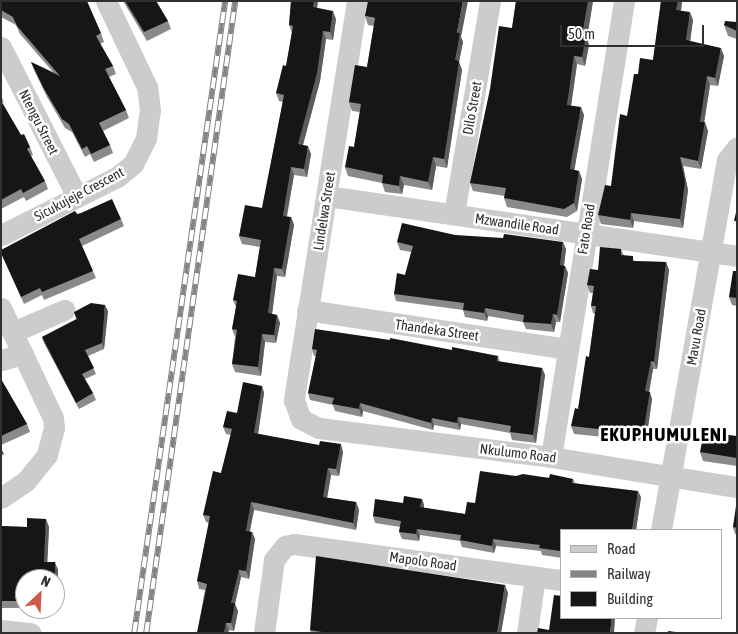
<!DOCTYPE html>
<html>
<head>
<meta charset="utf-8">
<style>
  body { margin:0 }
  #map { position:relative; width:738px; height:634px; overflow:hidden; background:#fff; font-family:"Asap Condensed",sans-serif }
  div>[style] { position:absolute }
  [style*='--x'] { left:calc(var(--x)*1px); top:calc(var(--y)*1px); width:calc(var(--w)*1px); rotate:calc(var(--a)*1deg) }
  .street>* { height:21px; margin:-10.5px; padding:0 10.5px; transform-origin:10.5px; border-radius:10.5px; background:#ccc }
  .rail>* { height:5.5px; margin-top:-2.75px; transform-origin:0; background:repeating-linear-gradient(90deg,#fff 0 11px,#848484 0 22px); box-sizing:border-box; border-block:1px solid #848484 }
  .wall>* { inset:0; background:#8a8a8a }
  .shaded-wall>* { inset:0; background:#5c5c5c }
  .building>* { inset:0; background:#161616 }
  span { translate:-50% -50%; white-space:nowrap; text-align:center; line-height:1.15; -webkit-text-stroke:5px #fff; paint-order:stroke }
  .street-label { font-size:14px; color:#2f2f2f }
  .district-label { font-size:19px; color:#000; font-weight:700; letter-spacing:1px }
  .frame { position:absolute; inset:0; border:2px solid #2f2f2f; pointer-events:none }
  .legend { position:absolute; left:560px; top:529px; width:162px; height:90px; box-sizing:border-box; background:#fff; border:1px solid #acacac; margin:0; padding:6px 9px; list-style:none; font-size:15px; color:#2f2f2f }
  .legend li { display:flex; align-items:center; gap:10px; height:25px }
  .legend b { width:25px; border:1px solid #acacac }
  .north { position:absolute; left:15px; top:569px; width:50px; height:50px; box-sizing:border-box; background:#fff; border:1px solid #acacac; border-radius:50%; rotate:25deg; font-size:14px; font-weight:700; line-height:20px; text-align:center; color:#2f2f2f }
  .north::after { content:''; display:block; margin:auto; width:18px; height:22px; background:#d05947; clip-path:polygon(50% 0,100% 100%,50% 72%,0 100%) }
  .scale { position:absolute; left:560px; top:25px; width:144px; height:22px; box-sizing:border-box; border:2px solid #2f2f2f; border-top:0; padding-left:6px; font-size:15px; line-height:18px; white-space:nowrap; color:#2f2f2f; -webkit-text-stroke:4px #fff; paint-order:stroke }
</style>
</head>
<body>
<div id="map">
  <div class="street">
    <i style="--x:357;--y:1;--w:404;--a:99"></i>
    <i style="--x:294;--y:400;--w:20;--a:70"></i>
    <i style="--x:301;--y:419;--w:20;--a:27"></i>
    <i style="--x:319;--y:428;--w:234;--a:7.1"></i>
    <i style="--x:551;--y:457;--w:188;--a:9.2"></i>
    <i style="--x:1;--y:47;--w:168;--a:63.1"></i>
    <i style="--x:327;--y:196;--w:414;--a:8.3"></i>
    <i style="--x:454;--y:214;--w:216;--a:-80.4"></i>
    <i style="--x:1;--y:235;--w:130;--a:-26.6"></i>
    <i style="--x:117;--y:177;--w:21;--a:-39"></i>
    <i style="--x:133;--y:164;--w:29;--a:-63"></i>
    <i style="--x:146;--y:138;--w:28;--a:-82"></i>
    <i style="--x:150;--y:110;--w:23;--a:-97"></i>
    <i style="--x:147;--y:87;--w:95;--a:-115.5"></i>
    <i style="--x:1;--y:308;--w:122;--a:64.7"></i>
    <i style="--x:53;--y:418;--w:10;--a:84"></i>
    <i style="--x:54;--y:428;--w:28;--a:105"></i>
    <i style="--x:47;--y:455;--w:33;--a:129"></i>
    <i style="--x:26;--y:481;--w:30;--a:146"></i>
    <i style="--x:307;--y:310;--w:263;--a:8.5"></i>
    <i style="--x:13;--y:332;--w:56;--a:-23.3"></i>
    <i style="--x:1;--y:360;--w:23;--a:-15"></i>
    <i style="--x:551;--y:457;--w:462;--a:-80.9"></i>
    <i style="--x:661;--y:530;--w:376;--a:-79.9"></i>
    <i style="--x:727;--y:160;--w:16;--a:-52"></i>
    <i style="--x:1;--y:630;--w:30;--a:6"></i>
    <i style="--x:264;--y:633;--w:74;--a:-82.2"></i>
    <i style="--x:274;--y:560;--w:18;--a:-52"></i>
    <i style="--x:285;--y:546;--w:9;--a:-13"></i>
    <i style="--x:294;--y:544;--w:270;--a:7.7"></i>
    <i style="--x:527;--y:633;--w:57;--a:-81.9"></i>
    <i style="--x:644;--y:633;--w:15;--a:-79"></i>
  </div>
  <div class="rail">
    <i style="--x:134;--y:633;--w:639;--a:-81.81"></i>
    <i style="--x:146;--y:633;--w:638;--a:-81.98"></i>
  </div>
  <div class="wall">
    <i style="clip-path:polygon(1px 1px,101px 33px,104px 42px,100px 44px,113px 66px,116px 74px,109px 77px,126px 110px,129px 118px,103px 131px,110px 145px,113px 153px,94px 162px,90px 154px,85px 157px,72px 132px,65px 128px,47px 97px,34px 70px,31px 62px,53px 72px,20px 34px,16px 25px,1px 17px)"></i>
    <i style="clip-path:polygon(123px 1px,156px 1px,168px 21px,171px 29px,147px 41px)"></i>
    <i style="clip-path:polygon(291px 1px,318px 1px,317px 8px,336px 19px,333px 40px,326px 39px,320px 81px,303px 145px,311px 154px,307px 177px,294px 175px,287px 217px,291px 217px,294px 225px,285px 277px,277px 276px,272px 314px,277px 315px,280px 323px,276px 343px,265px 342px,261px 376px,235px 372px,232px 364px,235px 337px,232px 329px,236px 307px,233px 300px,255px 277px,260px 247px,242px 244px,239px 236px,262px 208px,283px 102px,279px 101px,276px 93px,286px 66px,292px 33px,289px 25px)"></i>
    <i style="clip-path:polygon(516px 1px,593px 1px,587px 38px,589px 45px,585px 66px,577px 64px,571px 106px,584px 115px,574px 170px,579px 171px,582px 179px,577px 211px,567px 217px,507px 207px,504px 198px,505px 196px,473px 191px,470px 183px,512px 28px)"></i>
    <i style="clip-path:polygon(661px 1px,682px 1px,681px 11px,693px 20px,690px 41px,724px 56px,718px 86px,710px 85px,704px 122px,708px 131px,701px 169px,683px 166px,688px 190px,683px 228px,634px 221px,633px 228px,601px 224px,598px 215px,611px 186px,627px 116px,638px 74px,653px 60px)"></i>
    <i style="clip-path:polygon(365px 16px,461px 37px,463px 42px,459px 62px,462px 70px,447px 168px,436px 166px,432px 190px,404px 185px,402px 194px,385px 192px,382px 183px,348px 176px,345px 167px,354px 147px,360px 112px,352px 111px,349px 102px,367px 67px,374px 26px,368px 25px)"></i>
    <i style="clip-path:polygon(737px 22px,737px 39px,728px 36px,724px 25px)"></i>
    <i style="clip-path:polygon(1px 95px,4px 103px,2px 102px,21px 135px,30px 147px,33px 155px,31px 156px,45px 181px,48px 189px,26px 201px,24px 197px,1px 209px)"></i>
    <i style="clip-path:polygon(77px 214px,121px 219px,124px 226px,82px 246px,96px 278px,44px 300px,42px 295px,24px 304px,1px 253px)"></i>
    <i style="clip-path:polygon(455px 235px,566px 249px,564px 266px,565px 266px,568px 273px,560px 322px,556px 322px,554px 332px,526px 329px,523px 322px,488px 316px,487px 321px,465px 317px,463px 310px,396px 301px,394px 294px,405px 275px,411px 252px,400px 250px,397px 242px)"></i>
    <i style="clip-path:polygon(621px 249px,624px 256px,635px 261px,666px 262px,669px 270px,657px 369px,653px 369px,649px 392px,652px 399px,646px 441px,574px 434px,571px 426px,578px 409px,589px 357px,595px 314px,593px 313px,591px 306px,593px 293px,590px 293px,587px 285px,598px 270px)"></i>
    <i style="clip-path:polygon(737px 271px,737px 306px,732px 305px,729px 297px)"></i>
    <i style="clip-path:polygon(108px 311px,104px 349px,88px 356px,96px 374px,85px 379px,93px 393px,96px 400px,79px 409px,44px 343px,42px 337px,76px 319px,74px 312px)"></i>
    <i style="clip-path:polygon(312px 349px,452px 350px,498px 356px,500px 362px,542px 368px,545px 375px,536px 443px,512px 440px,510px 433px,461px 424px,460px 430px,434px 425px,433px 430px,363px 411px,362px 417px,335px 411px,333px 405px,310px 400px,308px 393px,316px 356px,314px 356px)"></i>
    <i style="clip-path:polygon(1px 379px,27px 424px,30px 432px,1px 445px)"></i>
    <i style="clip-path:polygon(262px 386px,264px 393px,258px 434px,343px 452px,339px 476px,331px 475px,327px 498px,356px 502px,359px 510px,356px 530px,254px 510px,250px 532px,252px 532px,255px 539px,249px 579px,241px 577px,235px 604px,238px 611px,234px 631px,229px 630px,228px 633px,197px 633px,205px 590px,199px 589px,197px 581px,209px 523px,206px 522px,203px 515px,221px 473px,231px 435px,226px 434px,223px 427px)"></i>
    <i style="clip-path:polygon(737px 436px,737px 466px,703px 461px,700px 452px)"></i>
    <i style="clip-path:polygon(516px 476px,573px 479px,575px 483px,641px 497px,636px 530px,562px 530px,562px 558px,542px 555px,541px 551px,496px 546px,494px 553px,462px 547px,460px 541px,420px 535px,419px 541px,402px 539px,399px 532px,400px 527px,375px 523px,373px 516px,403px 503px,422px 499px,424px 505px,424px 508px,465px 514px,475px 503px)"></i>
    <i style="clip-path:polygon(737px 506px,737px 534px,735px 534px,733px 527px)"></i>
    <i style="clip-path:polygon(1px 526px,27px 527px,49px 527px,47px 562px,58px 570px,57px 609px,55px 609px,55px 579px,25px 579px,25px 608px,1px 608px)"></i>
    <i style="clip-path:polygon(508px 593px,501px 633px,311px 633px,310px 630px)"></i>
  </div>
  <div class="shaded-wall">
    <i style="clip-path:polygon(314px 1px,318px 1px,316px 15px,313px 7px)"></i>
    <i style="clip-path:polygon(463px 1px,468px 1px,461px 37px,463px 42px,459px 62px,462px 70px,447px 168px,444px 159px,457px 33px)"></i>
    <i style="clip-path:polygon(588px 1px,593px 1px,587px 38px,589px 45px,585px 66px,582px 57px,582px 36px)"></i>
    <i style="clip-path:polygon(678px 1px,682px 1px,680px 19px,676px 10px)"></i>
    <i style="clip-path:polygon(333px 11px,336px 19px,333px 40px,330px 32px)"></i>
    <i style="clip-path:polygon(690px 12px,693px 20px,689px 49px,686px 40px)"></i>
    <i style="clip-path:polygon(323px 31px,326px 39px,320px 81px,301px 152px,298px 144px)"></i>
    <i style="clip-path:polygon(721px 48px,724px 56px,718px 86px,715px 78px)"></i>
    <i style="clip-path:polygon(574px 56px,577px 64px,570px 113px,567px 105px)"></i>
    <i style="clip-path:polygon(707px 76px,710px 85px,703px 130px,700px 122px)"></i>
    <i style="clip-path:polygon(581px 107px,584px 115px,573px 178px,570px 169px)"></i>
    <i style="clip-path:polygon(705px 122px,708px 131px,701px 169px,698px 161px)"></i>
    <i style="clip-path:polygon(308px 146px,311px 154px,307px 177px,304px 169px)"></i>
    <i style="clip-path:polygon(433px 157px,436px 166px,432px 190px,428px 182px)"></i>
    <i style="clip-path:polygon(680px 157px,683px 166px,688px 190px,683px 228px,680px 219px)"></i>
    <i style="clip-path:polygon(291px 167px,294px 175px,285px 224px,283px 216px)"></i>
    <i style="clip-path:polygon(579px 171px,582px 179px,577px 211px,574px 203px)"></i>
    <i style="clip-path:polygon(400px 176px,404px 185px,402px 194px,399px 186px)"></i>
    <i style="clip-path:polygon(631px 213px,634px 221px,633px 228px,630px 220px)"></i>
    <i style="clip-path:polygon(291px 217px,294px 225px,285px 277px,282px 269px)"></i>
    <i style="clip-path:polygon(563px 242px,566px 249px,563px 273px,560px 265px)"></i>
    <i style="clip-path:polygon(666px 262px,669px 270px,657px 369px,654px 362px)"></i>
    <i style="clip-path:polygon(565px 266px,568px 273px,560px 322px,557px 315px)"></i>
    <i style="clip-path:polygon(274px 268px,277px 276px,271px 322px,268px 313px)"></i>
    <i style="clip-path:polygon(105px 305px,108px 311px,104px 349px,102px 343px)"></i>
    <i style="clip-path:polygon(485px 308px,488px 316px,487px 321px,484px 313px)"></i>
    <i style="clip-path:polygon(553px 314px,556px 322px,554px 332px,551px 324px)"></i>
    <i style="clip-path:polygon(277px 315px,280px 323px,276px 343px,274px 335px)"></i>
    <i style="clip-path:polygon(262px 334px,265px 342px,261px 376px,258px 367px)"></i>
    <i style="clip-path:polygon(651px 361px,653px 369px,648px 398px,645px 391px)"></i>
    <i style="clip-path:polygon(542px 368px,545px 375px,536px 443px,533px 435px)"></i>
    <i style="clip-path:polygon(262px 386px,264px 393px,257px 441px,254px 433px)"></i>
    <i style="clip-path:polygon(650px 392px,652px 399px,646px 441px,643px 434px)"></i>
    <i style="clip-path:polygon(360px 403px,363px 411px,362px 417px,359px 409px)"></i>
    <i style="clip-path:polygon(458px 417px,461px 424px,460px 430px,457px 423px)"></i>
    <i style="clip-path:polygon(432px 418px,434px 425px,433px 430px,431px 423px)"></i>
    <i style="clip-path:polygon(341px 444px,343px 452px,339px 476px,336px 469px)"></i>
    <i style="clip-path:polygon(1px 448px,4px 454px,1px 456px)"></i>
    <i style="clip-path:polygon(328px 468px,331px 475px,326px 504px,323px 497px)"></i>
    <i style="clip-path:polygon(638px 491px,641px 497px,636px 530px,632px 530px)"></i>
    <i style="clip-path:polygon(422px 499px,424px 505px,423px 514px,420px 507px)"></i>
    <i style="clip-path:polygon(251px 502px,254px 510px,248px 538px,246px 531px)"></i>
    <i style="clip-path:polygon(356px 502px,359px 510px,356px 530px,353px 523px)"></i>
    <i style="clip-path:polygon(46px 519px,49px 527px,47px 570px,44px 562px)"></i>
    <i style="clip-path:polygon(417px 529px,420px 535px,419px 541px,416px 534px)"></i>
    <i style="clip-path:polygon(252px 532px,255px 539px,249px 579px,246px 571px)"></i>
    <i style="clip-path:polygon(493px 539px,496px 546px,494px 553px,492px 546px)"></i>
    <i style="clip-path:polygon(55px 562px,58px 570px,57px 609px,55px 603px)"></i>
    <i style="clip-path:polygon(239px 570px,241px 577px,235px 604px,238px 611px,234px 631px,231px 623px,231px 603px)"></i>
    <i style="clip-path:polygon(505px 585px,508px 593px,501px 633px,497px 633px)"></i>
    <i style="clip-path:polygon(612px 618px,615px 618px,614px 633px,610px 633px)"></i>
    <i style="clip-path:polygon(226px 623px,229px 630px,228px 633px,224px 633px)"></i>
  </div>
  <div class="building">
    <i style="clip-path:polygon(1px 1px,87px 1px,101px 33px,96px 36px,113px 66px,105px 69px,126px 110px,99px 123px,110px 145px,91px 154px,87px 146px,82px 149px,69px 124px,62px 119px,44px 89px,31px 62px,60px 76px,17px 26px,13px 17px,1px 10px)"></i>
    <i style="clip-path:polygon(125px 1px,156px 1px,168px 21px,144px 32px)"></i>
    <i style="clip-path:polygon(291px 1px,314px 1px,313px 7px,333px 11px,330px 32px,323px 31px,317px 73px,298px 144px,308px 146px,304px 169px,291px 167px,283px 216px,291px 217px,282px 269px,274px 268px,268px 313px,277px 315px,274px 335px,262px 334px,258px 367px,232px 364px,237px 330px,232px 329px,237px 301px,233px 300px,238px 274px,255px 277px,261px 240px,239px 236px,245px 205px,262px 208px,284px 95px,276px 93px,283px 65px,286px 66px,293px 26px,289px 25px)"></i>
    <i style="clip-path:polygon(368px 1px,463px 1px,457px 33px,460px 33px,455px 60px,459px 61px,444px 159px,433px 157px,428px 182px,400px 176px,399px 186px,382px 183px,383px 175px,345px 167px,349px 146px,354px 147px,361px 104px,349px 102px,355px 65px,367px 67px,375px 18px,365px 16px)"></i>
    <i style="clip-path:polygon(516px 1px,588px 1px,582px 36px,586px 36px,582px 57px,574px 56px,567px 105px,581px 107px,570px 169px,579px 171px,574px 203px,564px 209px,504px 198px,506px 188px,470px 183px,490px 89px,499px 26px,512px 28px)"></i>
    <i style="clip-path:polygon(661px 1px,678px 1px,676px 10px,690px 12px,686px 40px,721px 48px,715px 78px,707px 76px,700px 122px,705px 122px,698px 161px,680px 157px,685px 182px,680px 219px,631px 213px,630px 220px,598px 215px,605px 185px,611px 186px,620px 114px,627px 116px,634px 74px,638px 74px,640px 58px,653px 60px)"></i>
    <i style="clip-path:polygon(725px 21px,737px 22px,737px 31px,724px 25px)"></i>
    <i style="clip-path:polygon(1px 101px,21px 135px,24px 134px,30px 147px,27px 149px,45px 181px,23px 193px,21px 189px,1px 200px)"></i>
    <i style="clip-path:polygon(112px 199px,121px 219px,79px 239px,93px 271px,42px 292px,40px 288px,21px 297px,1px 253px,1px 250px,75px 211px,77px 214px,81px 213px)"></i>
    <i style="clip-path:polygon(737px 208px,737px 221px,734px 221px)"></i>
    <i style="clip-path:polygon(402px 223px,455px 235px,503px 238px,504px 234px,563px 242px,560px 265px,565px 266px,557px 315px,553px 314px,551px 324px,523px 322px,524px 315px,485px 308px,484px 313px,463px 310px,464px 303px,394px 294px,397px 273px,405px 275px,413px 246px,397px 242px)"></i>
    <i style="clip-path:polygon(600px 247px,621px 249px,621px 255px,633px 256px,633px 261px,666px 262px,654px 362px,651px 361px,645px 391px,650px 392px,643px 434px,571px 426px,575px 408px,578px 409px,586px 356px,589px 357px,596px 306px,591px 306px,594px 286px,587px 285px,590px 269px,598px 270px)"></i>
    <i style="clip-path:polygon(733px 271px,737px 271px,737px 298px,729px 297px)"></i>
    <i style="clip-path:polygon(91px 303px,105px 305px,102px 343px,85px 350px,94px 368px,82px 374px,93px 393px,76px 403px,42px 337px,77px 319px,74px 312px)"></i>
    <i style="clip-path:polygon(315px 329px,390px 340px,390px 338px,452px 350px,452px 347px,498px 356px,497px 361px,542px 368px,533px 435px,510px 432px,511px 426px,458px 417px,457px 423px,432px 418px,431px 423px,360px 403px,359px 409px,332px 404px,334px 398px,308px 393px,317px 350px,312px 349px)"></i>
    <i style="clip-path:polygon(1px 379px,27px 424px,1px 436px)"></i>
    <i style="clip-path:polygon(243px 382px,262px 386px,254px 433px,319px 445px,320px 441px,341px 444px,336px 469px,328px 468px,323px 497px,356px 502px,353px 523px,251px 502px,246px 531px,252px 532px,246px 571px,239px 570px,231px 603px,235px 603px,231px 623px,226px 623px,224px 633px,197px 633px,207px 584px,197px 581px,210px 516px,203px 515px,213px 471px,221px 473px,232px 429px,223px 427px,227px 411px,237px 413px)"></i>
    <i style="clip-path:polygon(704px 432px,737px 436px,737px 458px,700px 452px)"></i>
    <i style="clip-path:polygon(480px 471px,516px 476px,523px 474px,549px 478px,550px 474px,573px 479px,572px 483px,638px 491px,632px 530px,562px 530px,562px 548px,560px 548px,560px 551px,539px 548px,540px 545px,493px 539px,492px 546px,460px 540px,461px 535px,417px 529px,416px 534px,399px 532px,401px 521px,373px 516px,375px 499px,403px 503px,404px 496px,422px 499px,420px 507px,465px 514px,467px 502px,475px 503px)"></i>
    <i style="clip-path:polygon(736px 506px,737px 506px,737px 528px,733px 527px)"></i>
    <i style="clip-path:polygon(27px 518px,46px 519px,44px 562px,55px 562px,55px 579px,25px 579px,25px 601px,1px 601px,1px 526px,27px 527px)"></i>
    <i style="clip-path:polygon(316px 556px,505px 585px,497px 633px,328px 633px,310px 630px)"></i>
    <i style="clip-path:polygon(554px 595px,562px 596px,562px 618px,612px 618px,610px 633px,537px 633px,538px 628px,549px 630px)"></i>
    <i style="clip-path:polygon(668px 631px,683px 633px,668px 633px)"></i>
  </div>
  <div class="street-label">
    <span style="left:472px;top:108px;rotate:-80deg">Dilo Street</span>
    <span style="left:39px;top:122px;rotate:63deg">Ntengu Street</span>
    <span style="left:79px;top:194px;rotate:-28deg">Sicukujeje Crescent</span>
    <span style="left:324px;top:211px;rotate:-81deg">Lindelwa Street</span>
    <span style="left:517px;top:224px;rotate:8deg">Mzwandile Road</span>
    <span style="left:586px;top:229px;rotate:-81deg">Fato Road</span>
    <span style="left:437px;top:330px;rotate:8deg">Thandeka Street</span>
    <span style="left:696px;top:337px;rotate:-80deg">Mavu Road</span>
    <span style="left:518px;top:453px;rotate:7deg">Nkulumo Road</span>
    <span style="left:423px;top:561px;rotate:8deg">Mapolo Road</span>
  </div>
  <div class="district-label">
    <span style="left:664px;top:435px">EKUPHUMULENI</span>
  </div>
  <div class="frame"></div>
  <ul class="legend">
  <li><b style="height:6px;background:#ccc"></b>Road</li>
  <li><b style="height:6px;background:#848484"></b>Railway</li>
  <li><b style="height:14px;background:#161616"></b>Building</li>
  </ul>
  <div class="north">N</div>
  <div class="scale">50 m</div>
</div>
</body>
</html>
